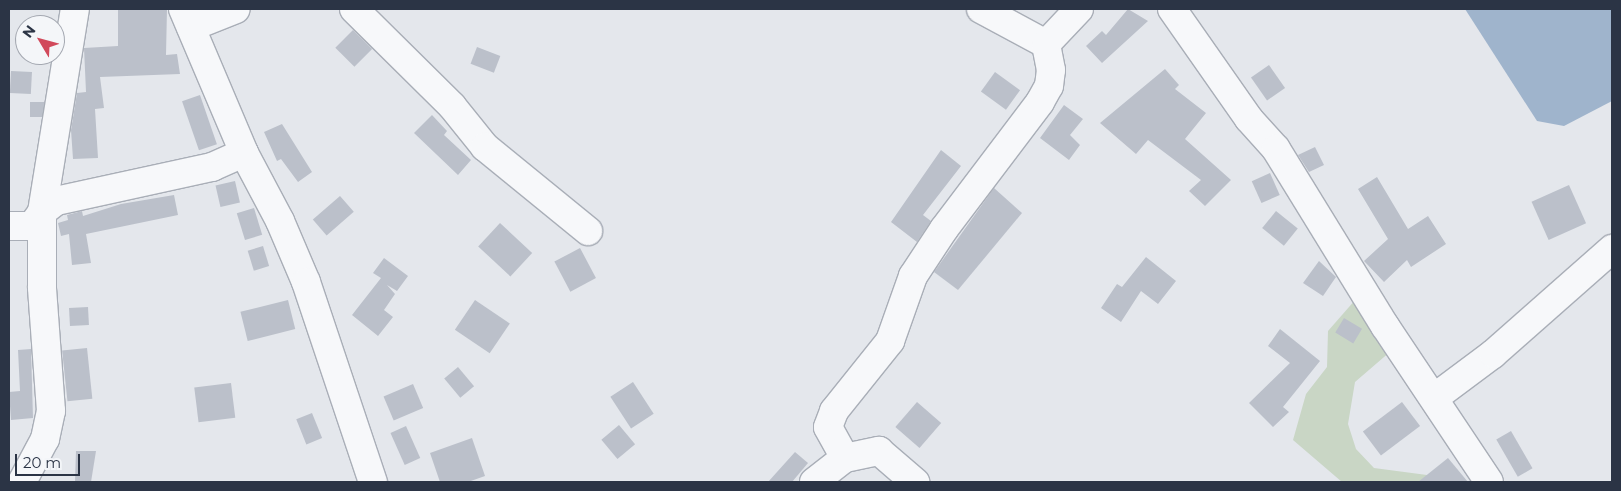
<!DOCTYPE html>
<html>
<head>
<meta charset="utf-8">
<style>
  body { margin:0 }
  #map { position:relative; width:1621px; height:491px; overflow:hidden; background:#e4e7ec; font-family:Montserrat,sans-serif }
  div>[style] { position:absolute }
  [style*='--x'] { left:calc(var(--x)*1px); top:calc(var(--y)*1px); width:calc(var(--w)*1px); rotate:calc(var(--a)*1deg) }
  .green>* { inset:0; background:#c9d6c5 }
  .water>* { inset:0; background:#9fb4cc }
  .building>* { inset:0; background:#bbc0ca; transform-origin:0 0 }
  .roads { filter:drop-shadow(1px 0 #a9aeb7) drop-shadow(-1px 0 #a9aeb7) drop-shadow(0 1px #a9aeb7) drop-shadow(0 -1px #a9aeb7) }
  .minor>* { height:28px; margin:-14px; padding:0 14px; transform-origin:14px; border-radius:14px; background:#f7f8fa }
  span { translate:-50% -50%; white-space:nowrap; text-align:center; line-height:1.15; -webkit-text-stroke:4px #f4f6f9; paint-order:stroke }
  .frame { position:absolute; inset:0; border:10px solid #2b3445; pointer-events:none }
  .north { position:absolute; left:15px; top:15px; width:50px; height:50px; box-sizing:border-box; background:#f4f6f9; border:1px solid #a4a8b1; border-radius:50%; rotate:307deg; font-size:14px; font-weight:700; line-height:20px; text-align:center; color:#2b3445 }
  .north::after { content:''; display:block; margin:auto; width:18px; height:22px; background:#d1495b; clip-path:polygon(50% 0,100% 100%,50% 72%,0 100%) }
  .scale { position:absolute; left:15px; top:454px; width:65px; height:22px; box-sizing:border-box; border:2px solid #2b3445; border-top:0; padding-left:6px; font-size:15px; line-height:18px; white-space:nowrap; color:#2b3445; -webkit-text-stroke:4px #f4f6f9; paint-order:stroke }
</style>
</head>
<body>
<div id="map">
  <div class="green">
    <i style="clip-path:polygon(1356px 299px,1391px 351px,1355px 382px,1348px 424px,1356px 449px,1374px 468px,1427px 475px,1433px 482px,1342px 482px,1293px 440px,1306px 394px,1327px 367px,1328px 331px)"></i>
  </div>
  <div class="water">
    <i style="clip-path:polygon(1465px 9px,1612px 9px,1612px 101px,1564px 126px,1537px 121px)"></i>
  </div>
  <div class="building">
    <i style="clip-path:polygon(118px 9px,167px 9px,166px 55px,177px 54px,180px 74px,100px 77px,104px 108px,95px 109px,98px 158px,73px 159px,71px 130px,77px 93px,86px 92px,84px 48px,118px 46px)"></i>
    <i style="clip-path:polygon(1128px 9px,1148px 21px,1102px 63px,1086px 46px,1102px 31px,1106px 35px)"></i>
    <i style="left:353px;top:30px;width:27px;height:25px;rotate:45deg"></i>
    <i style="left:477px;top:47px;width:25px;height:18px;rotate:21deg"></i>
    <i style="left:1269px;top:65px;width:28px;height:22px;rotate:55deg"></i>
    <i style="clip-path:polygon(1165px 69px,1179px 85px,1175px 89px,1206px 113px,1185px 139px,1231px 180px,1205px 206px,1189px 191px,1201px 180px,1148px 140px,1136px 154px,1100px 123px)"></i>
    <i style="left:11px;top:71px;width:21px;height:22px;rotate:3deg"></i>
    <i style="left:995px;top:72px;width:31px;height:24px;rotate:36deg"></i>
    <i style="left:200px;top:95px;width:52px;height:19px;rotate:71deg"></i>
    <i style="left:30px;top:102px;width:14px;height:15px"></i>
    <i style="clip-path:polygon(1064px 105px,1083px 119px,1070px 135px,1080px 145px,1069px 160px,1040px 138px)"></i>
    <i style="clip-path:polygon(432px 115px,447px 131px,444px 135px,471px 160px,458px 175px,414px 133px)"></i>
    <i style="clip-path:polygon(282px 124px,312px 172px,298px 182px,281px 159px,277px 161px,264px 132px)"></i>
    <i style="clip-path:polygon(1315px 147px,1324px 165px,1309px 172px,1298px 155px)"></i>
    <i style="clip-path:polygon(941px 150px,961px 166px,923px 215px,931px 221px,917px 242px,891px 222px)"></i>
    <i style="left:1270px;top:173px;width:24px;height:20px;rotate:66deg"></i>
    <i style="clip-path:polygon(1377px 177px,1408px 229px,1428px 216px,1446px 244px,1411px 267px,1407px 260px,1384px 282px,1364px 261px,1388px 239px,1358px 189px)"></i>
    <i style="left:235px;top:181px;width:22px;height:20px;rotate:77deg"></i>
    <i style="left:1569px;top:185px;width:42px;height:41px;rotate:66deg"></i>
    <i style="clip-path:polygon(994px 188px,1022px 213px,958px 290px,934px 272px)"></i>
    <i style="clip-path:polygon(174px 195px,178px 215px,86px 234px,91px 263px,72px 265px,69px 234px,61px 236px,58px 223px,68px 220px,67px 215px,82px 211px,83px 216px,121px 204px)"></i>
    <i style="left:340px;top:196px;width:21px;height:36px;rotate:49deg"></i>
    <i style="left:254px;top:208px;width:28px;height:18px;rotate:73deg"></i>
    <i style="left:1276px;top:211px;width:28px;height:22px;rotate:39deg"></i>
    <i style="left:500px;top:223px;width:44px;height:32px;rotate:43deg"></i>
    <i style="left:263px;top:246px;width:21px;height:16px;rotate:73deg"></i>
    <i style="left:580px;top:248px;width:34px;height:29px;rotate:62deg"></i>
    <i style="clip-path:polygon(1146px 257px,1176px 281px,1158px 304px,1141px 291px,1121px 322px,1101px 308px,1117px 284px,1122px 287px)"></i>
    <i style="clip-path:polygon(384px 258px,408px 276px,397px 291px,387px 285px,395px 294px,384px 310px,393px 317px,378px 336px,352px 315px,381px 278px,373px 273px)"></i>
    <i style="clip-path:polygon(1319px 261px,1336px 277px,1323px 296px,1303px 283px)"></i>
    <i style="left:288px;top:300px;width:30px;height:49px;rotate:76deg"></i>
    <i style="left:475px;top:300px;width:42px;height:36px;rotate:34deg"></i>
    <i style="left:88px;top:307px;width:18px;height:19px;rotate:87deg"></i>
    <i style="left:1344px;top:318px;width:21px;height:17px;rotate:31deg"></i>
    <i style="clip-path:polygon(1280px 329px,1320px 361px,1283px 407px,1289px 412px,1273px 427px,1249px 403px,1290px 363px,1268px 346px)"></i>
    <i style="left:87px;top:348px;width:51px;height:25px;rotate:84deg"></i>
    <i style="clip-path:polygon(31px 349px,33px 418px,11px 420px,9px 392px,20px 391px,18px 350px)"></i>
    <i style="left:458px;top:367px;width:25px;height:18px;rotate:50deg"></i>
    <i style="left:633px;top:382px;width:38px;height:27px;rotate:57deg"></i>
    <i style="left:231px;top:383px;width:35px;height:37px;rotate:83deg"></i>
    <i style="left:413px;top:384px;width:26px;height:32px;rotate:67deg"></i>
    <i style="left:917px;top:402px;width:32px;height:33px;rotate:41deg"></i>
    <i style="left:1402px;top:402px;width:30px;height:49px;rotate:53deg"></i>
    <i style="left:312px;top:413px;width:27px;height:17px;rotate:68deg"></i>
    <i style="left:619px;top:425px;width:25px;height:23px;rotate:50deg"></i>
    <i style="left:406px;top:426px;width:35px;height:17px;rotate:66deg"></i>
    <i style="left:1511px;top:431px;width:43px;height:17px;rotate:60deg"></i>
    <i style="clip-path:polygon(472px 438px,485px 476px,468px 482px,440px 482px,430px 453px)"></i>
    <i style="clip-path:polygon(76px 451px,96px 451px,91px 482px,75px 482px)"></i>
    <i style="clip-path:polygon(795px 452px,808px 463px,792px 482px,768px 482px)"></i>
    <i style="clip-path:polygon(1448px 458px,1468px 482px,1418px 482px)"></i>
  </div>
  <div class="roads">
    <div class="minor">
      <i style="--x:183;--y:9;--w:156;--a:67"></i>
      <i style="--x:244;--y:153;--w:77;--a:62.1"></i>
      <i style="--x:280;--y:221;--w:66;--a:66.9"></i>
      <i style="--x:306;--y:282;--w:211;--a:71.5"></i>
      <i style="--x:354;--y:9;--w:138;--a:44.7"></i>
      <i style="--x:452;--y:106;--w:53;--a:51.2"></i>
      <i style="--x:485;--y:147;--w:133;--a:39.2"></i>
      <i style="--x:981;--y:9;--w:74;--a:28.3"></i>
      <i style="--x:1172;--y:9;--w:134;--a:55"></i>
      <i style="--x:1249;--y:119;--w:40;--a:48"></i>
      <i style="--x:1276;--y:149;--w:208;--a:58.4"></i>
      <i style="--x:1385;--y:326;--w:187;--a:56.3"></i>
      <i style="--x:191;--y:27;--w:48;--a:-21.8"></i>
      <i style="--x:9;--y:226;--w:23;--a:0"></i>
      <i style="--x:32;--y:226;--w:17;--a:-54"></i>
      <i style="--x:42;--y:212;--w:206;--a:-80.8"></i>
      <i style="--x:1434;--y:398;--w:74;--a:-36.7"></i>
      <i style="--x:1493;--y:354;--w:159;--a:-41.4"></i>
      <i style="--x:845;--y:458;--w:35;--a:-12"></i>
      <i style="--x:879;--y:451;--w:48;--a:40.7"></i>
      <i style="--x:22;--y:482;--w:49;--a:-61.9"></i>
      <i style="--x:45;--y:439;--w:29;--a:-78"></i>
      <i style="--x:51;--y:411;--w:124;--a:-94.2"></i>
      <i style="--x:42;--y:287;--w:75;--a:-90"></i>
      <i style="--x:42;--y:212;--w:18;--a:-38"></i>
      <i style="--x:56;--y:201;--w:160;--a:-12.3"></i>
      <i style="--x:212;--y:167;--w:35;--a:-24"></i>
      <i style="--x:814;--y:482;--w:39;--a:-38"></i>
      <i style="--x:845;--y:458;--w:35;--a:-119"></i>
      <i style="--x:828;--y:427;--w:17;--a:-69"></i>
      <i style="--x:834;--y:411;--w:90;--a:-51.3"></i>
      <i style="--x:890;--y:341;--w:69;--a:-70.5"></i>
      <i style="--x:913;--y:276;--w:56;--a:-56.6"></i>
      <i style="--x:944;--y:229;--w:159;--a:-52.9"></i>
      <i style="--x:1040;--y:102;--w:18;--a:-61"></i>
      <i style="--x:1049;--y:86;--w:16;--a:-83"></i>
      <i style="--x:1051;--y:70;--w:26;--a:-101"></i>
      <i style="--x:1046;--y:44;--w:48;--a:-46.7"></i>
    </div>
  </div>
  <div class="frame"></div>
  <div class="north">N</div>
  <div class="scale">20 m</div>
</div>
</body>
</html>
